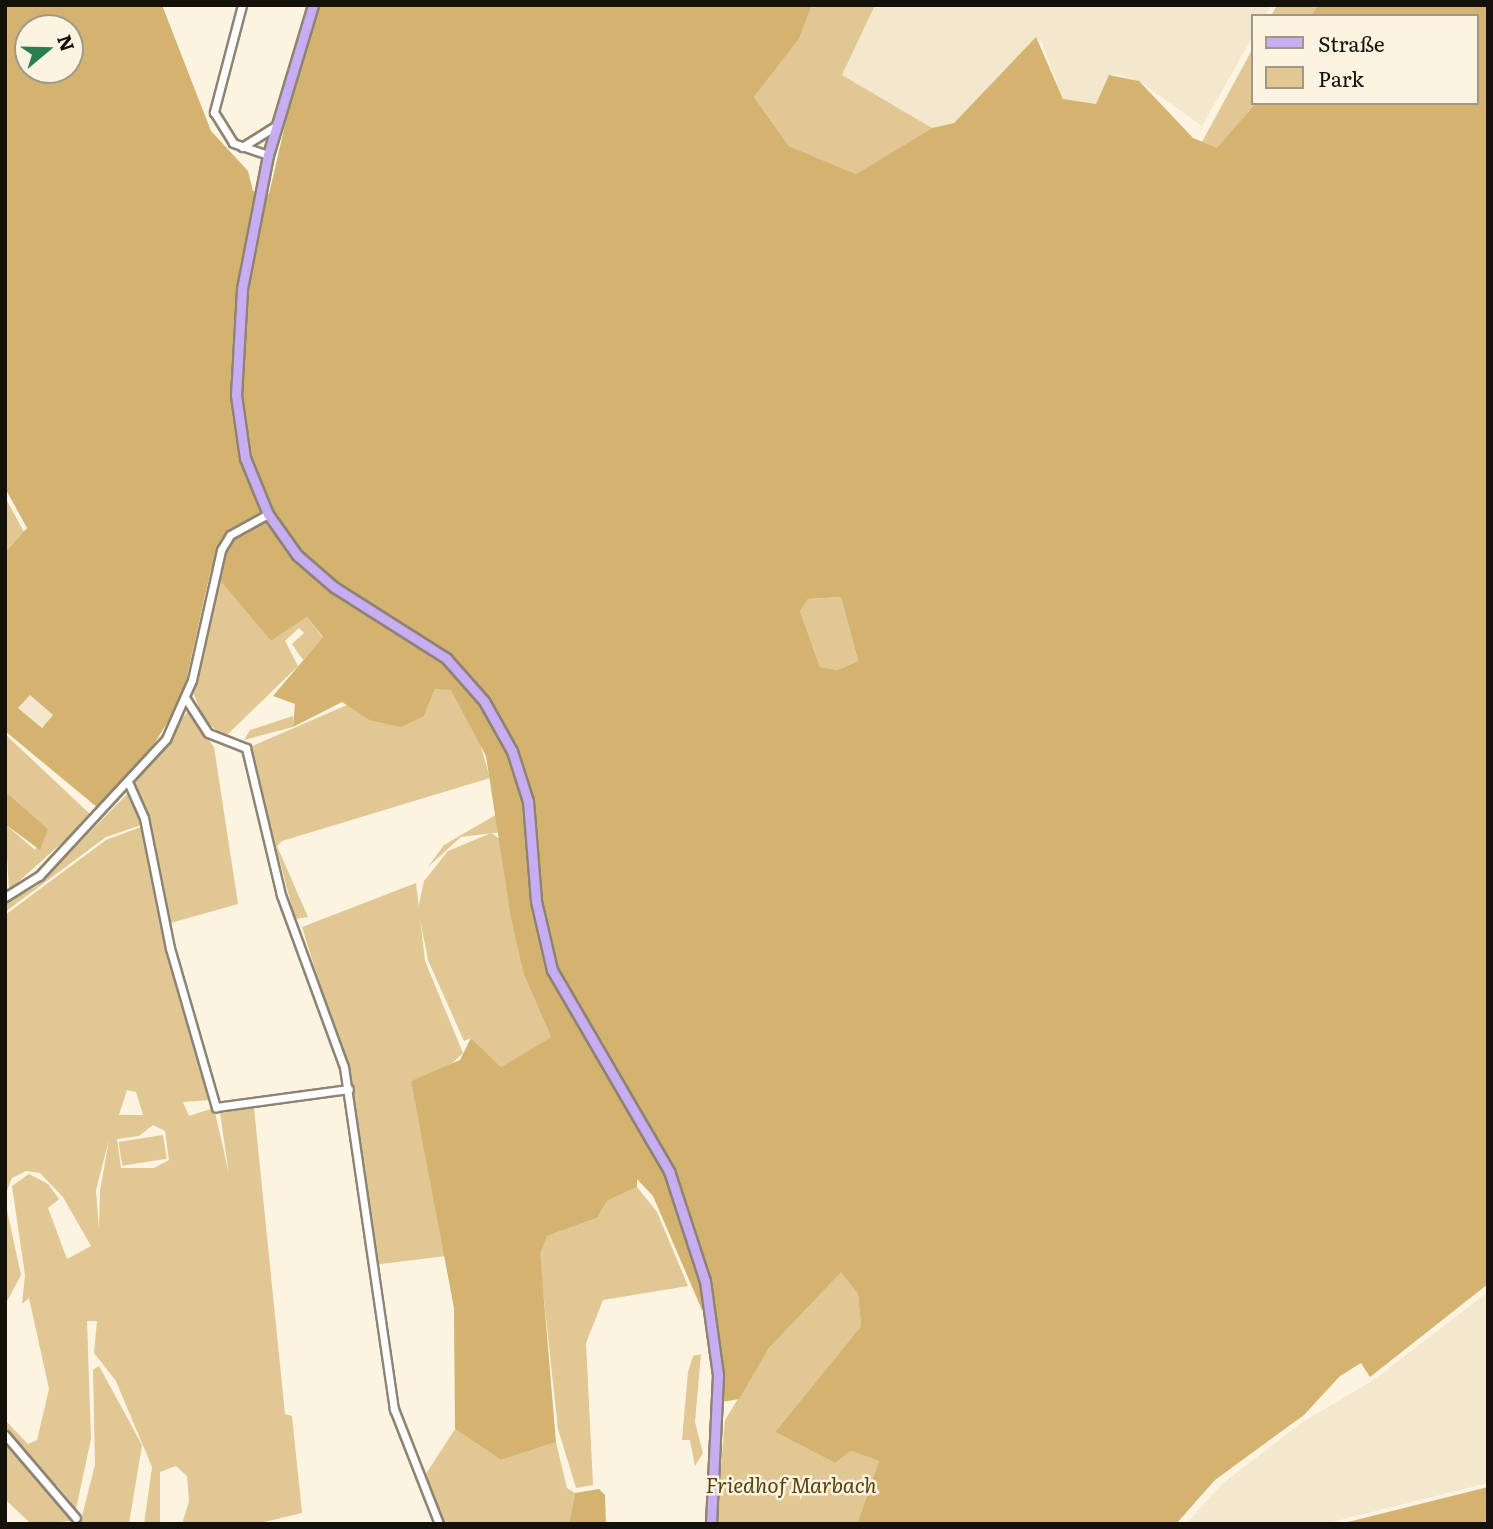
<!DOCTYPE html>
<html>
<head>
<meta charset="utf-8">
<style>
  body { margin:0 }
  #map { position:relative; width:1493px; height:1529px; overflow:hidden; background:#fcf3e0; font-family:Literata,serif }
  div>[style] { position:absolute }
  [style*='--x'] { left:calc(var(--x)*1px); top:calc(var(--y)*1px); width:calc(var(--w)*1px); rotate:calc(var(--a)*1deg) }
  .built>* { inset:0; background:#f3e7cd; transform-origin:0 0 }
  .green>* { inset:0; background:#e0c793; transform-origin:0 0 }
  .forest>* { inset:0; background:#d3b36f }
  .roads { filter:drop-shadow(2px 0 #8d8473) drop-shadow(-2px 0 #8d8473) drop-shadow(0 2px #8d8473) drop-shadow(0 -2px #8d8473) }
  .minor>* { height:7px; margin:-3.5px; padding:0 3.5px; transform-origin:3.5px; border-radius:3.5px; background:#fff }
  .major>* { height:9px; margin:-4.5px; padding:0 4.5px; transform-origin:4.5px; border-radius:4.5px; background:#c8adf2 }
  span { translate:-50% -50%; white-space:nowrap; text-align:center; line-height:1.15; -webkit-text-stroke:5px #fcf3e0; paint-order:stroke }
  .park-label { font-size:21px; color:#58420b; font-style:italic }
  .frame { position:absolute; inset:0; border:7px solid #14100a; pointer-events:none }
  .legend { position:absolute; left:1251px; top:14px; width:228px; height:91px; box-sizing:border-box; background:#fcf3e0; border:2px solid #9f988a; margin:0; padding:9px 12px; list-style:none; font-size:21px; color:#14100a }
  .legend li { display:flex; align-items:center; gap:14px; height:35px }
  .legend b { width:35px; border:2px solid #9f988a }
  .north { position:absolute; left:14px; top:14px; width:70px; height:70px; box-sizing:border-box; background:#fcf3e0; border:2px solid #9f988a; border-radius:50%; rotate:71deg; font-size:19px; font-weight:700; line-height:28px; text-align:center; color:#14100a }
  .north::after { content:''; display:block; margin:auto; width:24px; height:32px; background:#2a7f52; clip-path:polygon(50% 0,100% 100%,50% 72%,0 100%) }
</style>
</head>
<body>
<div id="map">
  <div class="built">
    <i style="clip-path:polygon(875px 5px,1271px 5px,1265px 16px,1253px 16px,1253px 36px,1202px 126px,1139px 81px,1119px 75px,1109px 75px,1096px 104px,1063px 99px,1041px 40px,953px 123px,932px 128px,842px 75px)"></i>
    <i style="left:30px;top:694px;width:31px;height:18px;rotate:42deg"></i>
    <i style="clip-path:polygon(1488px 1292px,1488px 1483px,1324px 1524px,1186px 1524px,1222px 1484px,1301px 1423px,1372px 1381px)"></i>
  </div>
  <div class="green">
    <i style="clip-path:polygon(812px 5px,875px 5px,842px 75px,932px 128px,856px 174px,789px 146px,754px 97px,799px 39px)"></i>
    <i style="clip-path:polygon(1277px 5px,1318px 5px,1311px 16px,1271px 16px)"></i>
    <i style="clip-path:polygon(1253px 48px,1256px 103px,1217px 149px,1202px 142px)"></i>
    <i style="clip-path:polygon(5px 497px,24px 532px,5px 553px)"></i>
    <i style="clip-path:polygon(217px 574px,271px 641px,307px 617px,323px 638px,303px 660px,292px 644px,304px 633px,299px 628px,285px 641px,298px 666px,225px 737px,204px 720px,193px 692px)"></i>
    <i style="clip-path:polygon(841px 597px,858px 661px,837px 670px,820px 667px,800px 611px,808px 599px)"></i>
    <i style="clip-path:polygon(435px 689px,451px 689px,475px 726px,490px 778px,282px 841px,277px 846px,308px 917px,295px 919px,250px 747px,347px 705px,369px 720px,424px 716px)"></i>
    <i style="clip-path:polygon(188px 711px,214px 747px,238px 904px,167px 924px,133px 785px)"></i>
    <i style="clip-path:polygon(293px 716px,293px 727px,244px 740px,250px 730px)"></i>
    <i style="clip-path:polygon(5px 734px,92px 816px,9px 890px,5px 824px,35px 850px,48px 829px,5px 791px)"></i>
    <i style="clip-path:polygon(130px 791px,144px 824px,106px 837px,5px 912px,5px 903px,37px 886px)"></i>
    <i style="clip-path:polygon(499px 813px,502px 832px,461px 837px,428px 867px,444px 845px)"></i>
    <i style="clip-path:polygon(evenodd,141px 827px,209px 1093px,210px 1100px,183px 1102px,189px 1116px,214px 1108px,229px 1174px,220px 1113px,254px 1108px,285px 1414px,292px 1416px,302px 1513px,256px 1524px,182px 1524px,189px 1501px,187px 1476px,176px 1466px,160px 1472px,160px 1524px,144px 1524px,152px 1467px,116px 1381px,94px 1353px,97px 1321px,87px 1321px,91px 1439px,76px 1509px,57px 1485px,53px 1490px,72px 1521px,31px 1524px,5px 1499px,5px 1420px,28px 1444px,37px 1440px,49px 1389px,29px 1298px,22px 1304px,25px 1275px,12px 1186px,29px 1174px,48px 1184px,59px 1199px,48px 1208px,67px 1259px,91px 1246px,63px 1197px,40px 1173px,26px 1171px,12px 1178px,5px 1195px,5px 915px,106px 840px,141px 827px,127px 1090px,136px 1092px,143px 1115px,119px 1115px,127px 1090px,141px 827px,153px 1125px,165px 1131px,169px 1160px,154px 1168px,121px 1168px,117px 1139px,139px 1136px,153px 1125px,141px 827px,109px 1140px,100px 1191px,99px 1229px,96px 1190px,109px 1140px)"></i>
    <i style="clip-path:polygon(491px 833px,503px 841px,524px 975px,551px 1037px,501px 1067px,471px 1038px,464px 1041px,428px 960px,418px 909px,424px 881px,448px 851px)"></i>
    <i style="clip-path:polygon(416px 883px,425px 961px,463px 1053px,447px 1068px,411px 1081px,446px 1256px,373px 1265px,352px 1087px,302px 927px)"></i>
    <i style="left:163px;top:1135px;width:24px;height:45px;rotate:81deg"></i>
    <i style="clip-path:polygon(637px 1187px,657px 1212px,688px 1286px,603px 1300px,586px 1343px,593px 1485px,576px 1488px,558px 1429px,539px 1253px,547px 1236px,597px 1218px,607px 1201px)"></i>
    <i style="clip-path:polygon(5px 1201px,21px 1275px,5px 1305px)"></i>
    <i style="clip-path:polygon(841px 1271px,858px 1294px,861px 1326px,775px 1432px,835px 1463px,851px 1451px,879px 1461px,857px 1524px,716px 1524px,725px 1420px,769px 1348px)"></i>
    <i style="clip-path:polygon(701px 1354px,695px 1422px,703px 1453px,695px 1466px,690px 1440px,682px 1440px,688px 1372px,693px 1356px)"></i>
    <i style="clip-path:polygon(99px 1366px,142px 1445px,129px 1524px,80px 1524px,95px 1465px,93px 1370px)"></i>
    <i style="clip-path:polygon(455px 1429px,501px 1460px,556px 1442px,567px 1488px,575px 1493px,569px 1524px,441px 1524px,426px 1474px)"></i>
  </div>
  <div class="forest">
    <i style="clip-path:polygon(evenodd,5px 5px,162px 5px,211px 131px,248px 171px,253px 191px,269px 194px,301px 56px,320px 5px,812px 5px,799px 39px,754px 97px,789px 146px,856px 174px,932px 128px,954px 123px,1036px 37px,1063px 99px,1096px 104px,1109px 75px,1139px 81px,1193px 138px,1217px 148px,1256px 103px,1477px 103px,1477px 16px,1311px 16px,1318px 5px,1488px 5px,1488px 1284px,1370px 1377px,1361px 1363px,1340px 1376px,1304px 1415px,1215px 1480px,1176px 1524px,857px 1524px,879px 1461px,851px 1451px,835px 1463px,775px 1432px,861px 1326px,858px 1294px,841px 1272px,769px 1348px,739px 1399px,722px 1402px,713px 1305px,702px 1310px,653px 1196px,637px 1179px,637px 1187px,607px 1201px,597px 1218px,547px 1236px,540px 1253px,556px 1442px,501px 1460px,455px 1429px,454px 1308px,411px 1081px,460px 1060px,471px 1038px,501px 1067px,551px 1037px,524px 975px,511px 918px,486px 756px,451px 690px,435px 689px,424px 716px,401px 727px,369px 720px,342px 702px,293px 727px,295px 704px,273px 696px,323px 637px,307px 617px,271px 641px,211px 569px,182px 699px,144px 760px,98px 808px,5px 731px,5px 553px,27px 528px,5px 488px,5px 5px,28px 28px,70px 28px,70px 70px,28px 70px,28px 28px,5px 5px,841px 597px,858px 661px,837px 670px,820px 667px,800px 611px,808px 599px,841px 597px,5px 5px,30px 695px,53px 715px,42px 728px,18px 708px,30px 695px)"></i>
    <i style="clip-path:polygon(5px 791px,48px 829px,40px 850px,5px 824px)"></i>
    <i style="clip-path:polygon(1488px 1487px,1488px 1524px,1340px 1524px)"></i>
    <i style="clip-path:polygon(599px 1489px,605px 1495px,606px 1524px,569px 1524px,575px 1493px)"></i>
  </div>
  <div class="roads">
    <div class="minor">
      <i style="--x:242;--y:5;--w:111;--a:104.7"></i>
      <i style="--x:214;--y:112;--w:36;--a:58"></i>
      <i style="--x:233;--y:143;--w:37;--a:19"></i>
      <i style="--x:242;--y:147;--w:40;--a:-32"></i>
      <i style="--x:186;--y:699;--w:40;--a:57.1"></i>
      <i style="--x:208;--y:733;--w:41;--a:21.5"></i>
      <i style="--x:246;--y:748;--w:151;--a:76.6"></i>
      <i style="--x:281;--y:895;--w:183;--a:69.9"></i>
      <i style="--x:344;--y:1067;--w:346;--a:81.7"></i>
      <i style="--x:394;--y:1409;--w:123;--a:68.6"></i>
      <i style="--x:129;--y:784;--w:37;--a:66"></i>
      <i style="--x:144;--y:818;--w:133;--a:78.7"></i>
      <i style="--x:170;--y:948;--w:166;--a:73.9"></i>
      <i style="--x:216;--y:1107;--w:134;--a:-7.7"></i>
      <i style="--x:5;--y:897;--w:40;--a:-32"></i>
      <i style="--x:39;--y:876;--w:187;--a:-47.2"></i>
      <i style="--x:166;--y:739;--w:64;--a:-66.2"></i>
      <i style="--x:192;--y:680;--w:133;--a:-77.4"></i>
      <i style="--x:221;--y:550;--w:17;--a:-59"></i>
      <i style="--x:230;--y:535;--w:43;--a:-28.9"></i>
      <i style="--x:5;--y:1435;--w:109;--a:49.5"></i>
    </div>
    <div class="major">
      <i style="--x:313;--y:5;--w:157;--a:106.7"></i>
      <i style="--x:268;--y:155;--w:136;--a:101"></i>
      <i style="--x:242;--y:289;--w:106;--a:93.2"></i>
      <i style="--x:236;--y:395;--w:64;--a:81.9"></i>
      <i style="--x:245;--y:458;--w:61;--a:67.7"></i>
      <i style="--x:268;--y:514;--w:50;--a:54.7"></i>
      <i style="--x:297;--y:555;--w:49;--a:40.9"></i>
      <i style="--x:334;--y:587;--w:133;--a:32.4"></i>
      <i style="--x:446;--y:658;--w:57;--a:48.5"></i>
      <i style="--x:484;--y:701;--w:57;--a:60.8"></i>
      <i style="--x:512;--y:751;--w:52;--a:72.3"></i>
      <i style="--x:528;--y:801;--w:100;--a:85.4"></i>
      <i style="--x:536;--y:901;--w:71;--a:76.9"></i>
      <i style="--x:552;--y:970;--w:233;--a:59.8"></i>
      <i style="--x:669;--y:1171;--w:116;--a:71.9"></i>
      <i style="--x:705;--y:1281;--w:95;--a:82.1"></i>
      <i style="--x:718;--y:1375;--w:149;--a:92.7"></i>
    </div>
  </div>
  <div class="park-label">
    <span style="left:791px;top:1484px">Friedhof Marbach</span>
  </div>
  <div class="frame"></div>
  <ul class="legend">
  <li><b style="height:9px;background:#c8adf2"></b>Straße</li>
  <li><b style="height:19px;background:#e0c793"></b>Park</li>
  </ul>
  <div class="north">N</div>
</div>
</body>
</html>
